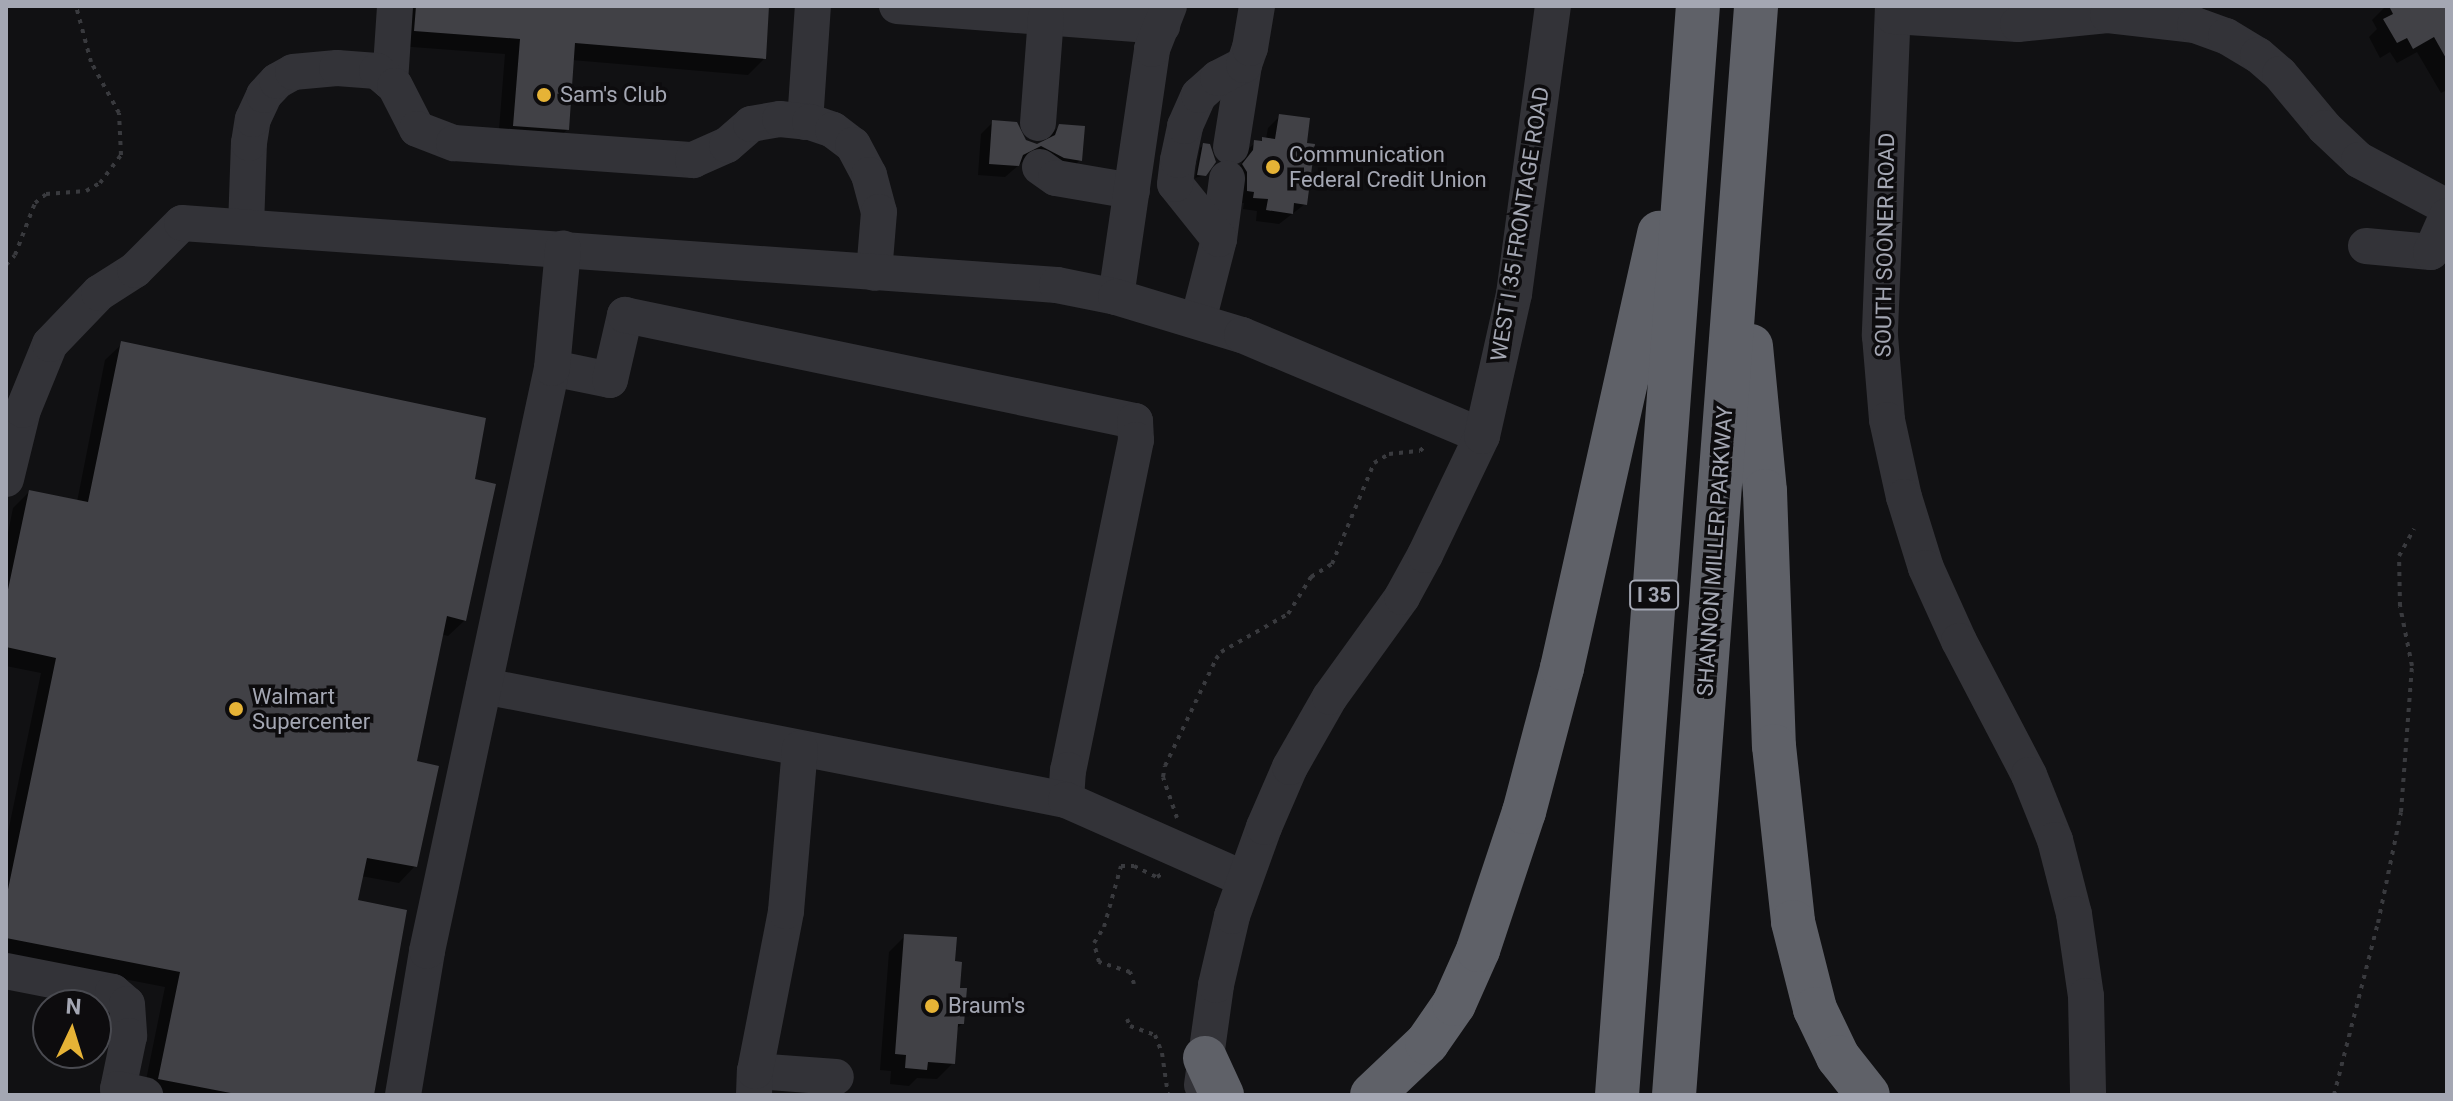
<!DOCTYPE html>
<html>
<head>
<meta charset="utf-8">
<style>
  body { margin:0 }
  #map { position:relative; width:2453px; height:1101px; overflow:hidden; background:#111113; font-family:Roboto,sans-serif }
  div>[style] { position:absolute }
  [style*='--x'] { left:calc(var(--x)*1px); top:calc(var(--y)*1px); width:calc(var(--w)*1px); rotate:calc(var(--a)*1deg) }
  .shadow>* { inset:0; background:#0007 }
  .building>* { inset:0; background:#414146 }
  .path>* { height:4px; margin-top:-2px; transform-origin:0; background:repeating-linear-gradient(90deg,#393a3e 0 4px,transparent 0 10px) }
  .minor>* { height:36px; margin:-18px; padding:0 18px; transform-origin:18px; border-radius:18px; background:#333338 }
  .highway>* { height:44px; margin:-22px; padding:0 22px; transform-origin:22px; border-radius:22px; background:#5f6168 }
  .dots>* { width:22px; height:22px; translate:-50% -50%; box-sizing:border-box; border:4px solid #0d0c0e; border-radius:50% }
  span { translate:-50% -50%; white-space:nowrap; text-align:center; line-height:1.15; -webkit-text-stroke:7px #0d0c0e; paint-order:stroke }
  .shield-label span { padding:2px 6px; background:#0d0c0e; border:2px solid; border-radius:6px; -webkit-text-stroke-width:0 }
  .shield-label { font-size:20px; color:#a4a7b3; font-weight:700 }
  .poi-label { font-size:22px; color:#a4a7b3 }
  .left { translate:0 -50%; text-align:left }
  .street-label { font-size:22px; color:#a4a7b3 }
  .frame { position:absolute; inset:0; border:8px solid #a4a7b3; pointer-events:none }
  .north { position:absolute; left:32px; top:989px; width:80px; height:80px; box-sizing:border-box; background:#0d0c0e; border:2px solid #494a50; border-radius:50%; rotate:4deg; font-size:22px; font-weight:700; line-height:32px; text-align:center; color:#a4a7b3 }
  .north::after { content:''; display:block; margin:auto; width:28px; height:36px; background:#e6b336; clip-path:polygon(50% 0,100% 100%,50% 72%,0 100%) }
</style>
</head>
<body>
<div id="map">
  <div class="shadow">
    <i style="clip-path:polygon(397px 6px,767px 6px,764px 59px,748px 75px,572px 60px,568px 129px,551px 145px,498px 142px,505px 54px,399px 46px)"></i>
    <i style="clip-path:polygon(2386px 6px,2447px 6px,2447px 90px,2441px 93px,2417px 52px,2397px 63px,2390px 52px,2380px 58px,2369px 37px,2377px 29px,2372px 20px)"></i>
    <i style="clip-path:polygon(1280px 116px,1304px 145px,1305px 204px,1279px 224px,1256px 221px,1257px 211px,1243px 209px,1244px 203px,1236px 202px,1231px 178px,1242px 163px,1243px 154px,1255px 143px,1266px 139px,1268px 128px)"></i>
    <i style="clip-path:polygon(993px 122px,1037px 146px,1060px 126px,1080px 160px,1068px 172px,1028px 157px,1005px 177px,978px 175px,981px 134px)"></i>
    <i style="clip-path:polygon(1204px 145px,1205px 175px,1195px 178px,1200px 148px)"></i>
    <i style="clip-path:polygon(122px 344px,472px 481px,465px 620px,448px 636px,441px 634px,414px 763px,415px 866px,399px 883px,361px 876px,356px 901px,372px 1095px,143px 1095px,165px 987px,6px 956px,6px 842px,41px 673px,6px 666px,6px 543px,13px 508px,29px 492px,77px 502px,105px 360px)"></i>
    <i style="clip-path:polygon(905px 936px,953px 963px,962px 1024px,955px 1030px,953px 1063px,937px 1079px,917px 1078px,909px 1086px,890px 1084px,891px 1071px,880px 1070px,889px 952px)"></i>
  </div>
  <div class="building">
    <i style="clip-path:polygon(416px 6px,769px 6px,766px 59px,575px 43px,569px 130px,513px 126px,520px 39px,414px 31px)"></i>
    <i style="clip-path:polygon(2389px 6px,2447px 6px,2447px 60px,2434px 37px,2413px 49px,2407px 38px,2397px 43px,2383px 19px,2393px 14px)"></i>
    <i style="clip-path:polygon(1279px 114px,1310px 118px,1307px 143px,1315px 144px,1307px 205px,1294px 203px,1293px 214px,1266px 210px,1268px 199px,1253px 198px,1254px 192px,1247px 191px,1247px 172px,1242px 164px,1253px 150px,1254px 140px,1262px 141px,1262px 137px,1275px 139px)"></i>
    <i style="clip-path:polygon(992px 120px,1017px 122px,1026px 140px,1037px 144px,1055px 135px,1059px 124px,1085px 126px,1082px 161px,1064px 158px,1041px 146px,1023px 155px,1019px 166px,989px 164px)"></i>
    <i style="clip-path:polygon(1203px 143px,1210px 144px,1216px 162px,1206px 176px,1197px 175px)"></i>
    <i style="clip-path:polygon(121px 341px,486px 418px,475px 479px,496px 484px,466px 621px,447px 616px,417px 761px,439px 766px,417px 867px,367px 858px,358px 900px,407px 910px,374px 1095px,241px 1095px,158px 1079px,180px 972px,6px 938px,6px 899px,56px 658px,6px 647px,6px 599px,29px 490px,88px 502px)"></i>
    <i style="clip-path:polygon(904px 934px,957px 937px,955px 961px,962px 962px,960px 988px,967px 988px,964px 1024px,958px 1024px,955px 1064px,928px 1062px,927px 1070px,905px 1068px,906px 1055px,895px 1054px)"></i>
  </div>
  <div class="path">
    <i style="--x:6;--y:265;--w:13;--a:-48"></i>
    <i style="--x:15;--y:255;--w:56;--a:-69"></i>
    <i style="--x:35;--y:203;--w:14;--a:-39"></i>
    <i style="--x:46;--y:194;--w:40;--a:-4.3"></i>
    <i style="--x:86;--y:191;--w:16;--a:-30"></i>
    <i style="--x:100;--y:183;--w:35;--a:-53"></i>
    <i style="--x:121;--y:155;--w:42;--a:-92.7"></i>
    <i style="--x:119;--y:113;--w:58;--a:-118.8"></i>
    <i style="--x:91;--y:62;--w:58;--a:-105"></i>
    <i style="--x:1177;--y:818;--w:43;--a:-108.9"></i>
    <i style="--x:1163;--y:777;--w:11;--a:-80"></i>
    <i style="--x:1165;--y:766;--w:119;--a:-64.5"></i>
    <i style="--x:1216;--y:659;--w:9;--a:-54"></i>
    <i style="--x:1221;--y:652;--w:77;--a:-29.6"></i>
    <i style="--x:1288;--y:614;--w:44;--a:-58.1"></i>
    <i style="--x:1311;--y:577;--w:25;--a:-32"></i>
    <i style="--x:1332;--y:564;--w:109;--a:-67.4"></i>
    <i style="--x:1374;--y:463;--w:17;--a:-31"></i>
    <i style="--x:1389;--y:454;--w:31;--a:-6"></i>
    <i style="--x:1420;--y:451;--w:10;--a:-45"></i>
    <i style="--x:1134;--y:984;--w:13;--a:-108"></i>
    <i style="--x:1130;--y:972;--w:33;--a:-162"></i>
    <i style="--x:1099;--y:962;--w:20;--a:-105"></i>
    <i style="--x:1094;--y:943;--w:19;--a:-58"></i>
    <i style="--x:1104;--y:927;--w:63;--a:-74.4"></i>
    <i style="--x:1121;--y:866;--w:13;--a:0"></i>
    <i style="--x:1134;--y:866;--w:25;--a:26"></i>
    <i style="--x:1157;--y:877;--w:6;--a:-31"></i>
    <i style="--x:1127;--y:1019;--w:8;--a:67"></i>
    <i style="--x:1130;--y:1026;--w:27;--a:20"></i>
    <i style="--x:1155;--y:1035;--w:19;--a:69"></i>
    <i style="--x:1162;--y:1053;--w:42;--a:81.9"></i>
    <i style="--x:2334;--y:1095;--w:178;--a:-75.7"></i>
    <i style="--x:2378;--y:923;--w:113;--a:-78.3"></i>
    <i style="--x:2401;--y:812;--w:146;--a:-85.7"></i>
    <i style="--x:2412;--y:666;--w:61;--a:-101.3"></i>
    <i style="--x:2400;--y:606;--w:50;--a:-91.1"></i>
    <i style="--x:2399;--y:556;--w:31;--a:-61"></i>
  </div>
  <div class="minor">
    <i style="--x:897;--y:6;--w:266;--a:4.3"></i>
    <i style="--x:1893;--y:6;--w:330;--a:92.3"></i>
    <i style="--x:1880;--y:336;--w:84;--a:85.2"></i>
    <i style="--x:1887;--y:420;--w:79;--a:77.6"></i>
    <i style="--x:1904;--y:497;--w:74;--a:72.8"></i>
    <i style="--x:1926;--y:568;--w:80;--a:65.7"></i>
    <i style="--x:1959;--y:641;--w:151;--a:62.4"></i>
    <i style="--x:2029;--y:775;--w:70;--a:68.2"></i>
    <i style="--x:2055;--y:840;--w:76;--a:75.6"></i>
    <i style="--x:2074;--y:914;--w:83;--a:81.7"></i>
    <i style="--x:2086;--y:996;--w:99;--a:88.8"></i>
    <i style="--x:1893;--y:16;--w:125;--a:3.7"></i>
    <i style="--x:2018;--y:24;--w:90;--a:-5.7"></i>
    <i style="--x:2108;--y:15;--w:88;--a:6.6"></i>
    <i style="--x:2195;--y:25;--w:33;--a:20"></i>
    <i style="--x:2226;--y:36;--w:37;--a:31"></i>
    <i style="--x:2258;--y:55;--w:29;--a:41"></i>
    <i style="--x:2280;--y:74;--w:70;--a:50.2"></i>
    <i style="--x:2325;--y:128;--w:47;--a:43.3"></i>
    <i style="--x:2359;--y:160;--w:100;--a:28.1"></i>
    <i style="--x:390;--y:82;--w:76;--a:-86.2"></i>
    <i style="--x:805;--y:122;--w:116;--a:-86.1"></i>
    <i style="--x:1038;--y:123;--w:106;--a:-85.7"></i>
    <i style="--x:1231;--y:147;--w:83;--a:-81"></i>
    <i style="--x:1040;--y:167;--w:19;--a:35"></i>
    <i style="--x:1056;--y:178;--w:77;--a:9.7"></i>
    <i style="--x:246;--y:227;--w:84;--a:-88"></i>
    <i style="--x:249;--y:143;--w:24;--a:-81"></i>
    <i style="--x:253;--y:119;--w:26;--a:-65"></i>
    <i style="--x:264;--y:95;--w:19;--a:-47"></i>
    <i style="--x:277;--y:81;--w:18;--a:-29"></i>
    <i style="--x:293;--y:72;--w:44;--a:-5.2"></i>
    <i style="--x:337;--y:68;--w:40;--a:4.3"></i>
    <i style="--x:377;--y:71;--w:23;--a:40"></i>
    <i style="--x:395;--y:86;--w:48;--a:62.9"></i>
    <i style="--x:417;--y:129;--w:40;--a:21"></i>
    <i style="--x:454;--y:143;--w:240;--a:4.1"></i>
    <i style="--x:693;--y:160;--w:37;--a:-24"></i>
    <i style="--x:727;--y:145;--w:32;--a:-41"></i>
    <i style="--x:751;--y:124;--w:29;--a:-10"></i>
    <i style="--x:780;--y:119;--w:30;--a:6"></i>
    <i style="--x:810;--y:122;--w:24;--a:19"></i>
    <i style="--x:833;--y:130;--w:25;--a:37"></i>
    <i style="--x:853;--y:145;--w:34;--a:62"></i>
    <i style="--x:869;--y:175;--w:38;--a:75"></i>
    <i style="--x:879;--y:212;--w:61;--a:94.7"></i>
    <i style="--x:1219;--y:239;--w:61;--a:-82.4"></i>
    <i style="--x:2366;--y:246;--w:65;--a:5.3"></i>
    <i style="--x:2431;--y:252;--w:39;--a:-66"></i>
    <i style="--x:1116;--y:297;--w:251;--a:-81.7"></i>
    <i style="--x:1152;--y:49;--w:46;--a:-68.4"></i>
    <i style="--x:1198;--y:321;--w:85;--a:-75.6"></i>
    <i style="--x:1219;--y:239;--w:70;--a:-128.7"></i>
    <i style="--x:1175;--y:184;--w:24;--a:-83"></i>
    <i style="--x:1178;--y:160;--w:35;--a:-78"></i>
    <i style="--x:1185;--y:126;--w:34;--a:-66"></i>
    <i style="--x:1199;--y:95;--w:25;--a:-42"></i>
    <i style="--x:1218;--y:78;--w:29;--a:-27"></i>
    <i style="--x:1244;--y:65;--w:18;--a:-71"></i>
    <i style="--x:1250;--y:48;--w:43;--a:-80.5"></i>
    <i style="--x:552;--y:368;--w:59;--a:11.7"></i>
    <i style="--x:610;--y:380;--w:67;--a:-77"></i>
    <i style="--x:625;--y:315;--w:521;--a:11.74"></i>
    <i style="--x:1135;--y:421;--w:19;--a:87"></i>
    <i style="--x:1136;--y:440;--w:337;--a:101.6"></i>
    <i style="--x:1068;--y:770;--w:30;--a:94"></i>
    <i style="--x:6;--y:479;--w:71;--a:-76.2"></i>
    <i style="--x:23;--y:410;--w:71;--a:-67.8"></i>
    <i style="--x:50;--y:344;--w:71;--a:-46.1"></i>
    <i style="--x:99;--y:293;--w:43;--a:-32.6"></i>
    <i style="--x:135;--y:270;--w:66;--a:-45"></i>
    <i style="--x:182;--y:223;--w:877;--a:4.05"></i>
    <i style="--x:1057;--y:285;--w:60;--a:11.5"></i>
    <i style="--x:1116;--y:297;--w:132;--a:16.8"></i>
    <i style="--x:1242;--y:335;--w:260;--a:22.8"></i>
    <i style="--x:484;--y:686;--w:593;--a:11.08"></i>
    <i style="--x:1066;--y:800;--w:195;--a:23.9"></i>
    <i style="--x:6;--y:971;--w:109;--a:11.1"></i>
    <i style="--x:113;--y:992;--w:18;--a:41"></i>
    <i style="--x:127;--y:1004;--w:32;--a:86"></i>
    <i style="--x:129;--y:1036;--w:54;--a:101.7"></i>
    <i style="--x:118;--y:1089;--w:28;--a:13"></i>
    <i style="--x:755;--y:1071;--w:81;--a:4.2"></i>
    <i style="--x:1202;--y:1085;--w:101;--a:-82"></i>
    <i style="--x:1216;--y:985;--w:71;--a:-76.9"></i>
    <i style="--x:1232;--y:916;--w:95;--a:-70.2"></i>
    <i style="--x:1264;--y:827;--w:65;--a:-66.6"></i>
    <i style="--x:1290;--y:767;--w:81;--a:-60.3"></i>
    <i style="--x:1330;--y:697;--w:123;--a:-54.2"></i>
    <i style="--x:1402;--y:597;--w:48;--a:-61.3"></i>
    <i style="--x:1425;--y:555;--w:132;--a:-64.4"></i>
    <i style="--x:1482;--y:436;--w:146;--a:-77.3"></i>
    <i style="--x:1514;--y:294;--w:291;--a:-82.3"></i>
    <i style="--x:403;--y:1095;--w:146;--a:-80.5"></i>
    <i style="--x:427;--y:951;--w:596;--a:-77.9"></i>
    <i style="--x:552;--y:368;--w:120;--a:-84.7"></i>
    <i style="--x:754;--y:1095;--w:24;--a:-88"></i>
    <i style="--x:755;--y:1071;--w:163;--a:-79"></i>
    <i style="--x:786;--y:911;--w:163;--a:-85.1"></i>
  </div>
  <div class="highway">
    <i style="--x:1751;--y:346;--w:146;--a:84.5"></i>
    <i style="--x:1765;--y:491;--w:255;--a:88"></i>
    <i style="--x:1774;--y:746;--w:177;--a:83.8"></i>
    <i style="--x:1793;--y:922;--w:90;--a:75.8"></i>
    <i style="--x:1815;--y:1009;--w:53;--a:64.4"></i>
    <i style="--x:1838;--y:1057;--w:48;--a:51.7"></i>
    <i style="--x:1205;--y:1058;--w:41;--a:65.3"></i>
    <i style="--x:1372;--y:1095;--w:76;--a:-43.4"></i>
    <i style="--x:1427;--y:1043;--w:47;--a:-55.3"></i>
    <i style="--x:1454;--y:1004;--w:59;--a:-66"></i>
    <i style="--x:1478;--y:950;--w:145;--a:-71.6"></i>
    <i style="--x:1524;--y:812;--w:149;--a:-75.2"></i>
    <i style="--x:1562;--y:668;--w:446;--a:-77.4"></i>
    <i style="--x:1617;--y:1095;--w:1092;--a:-85.75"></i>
    <i style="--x:1674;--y:1095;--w:1092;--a:-85.69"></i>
  </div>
  <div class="dots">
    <i style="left:544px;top:95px;background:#e6b336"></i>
    <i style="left:1273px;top:167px;background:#e6b336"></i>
    <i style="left:236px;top:709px;background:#e6b336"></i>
    <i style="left:932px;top:1006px;background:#e6b336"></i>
  </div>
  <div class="shield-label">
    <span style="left:1654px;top:595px">I 35</span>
  </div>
  <div class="poi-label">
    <span class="left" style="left:560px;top:95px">Sam's Club</span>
    <span class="left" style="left:1289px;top:167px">Communication<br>Federal Credit Union</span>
    <span class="left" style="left:252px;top:709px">Walmart<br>Supercenter</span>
    <span class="left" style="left:948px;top:1006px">Braum's</span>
  </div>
  <div class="street-label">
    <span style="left:1520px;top:224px;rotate:-81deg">WEST I 35 FRONTAGE ROAD</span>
    <span style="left:1885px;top:245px;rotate:-89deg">SOUTH SOONER ROAD</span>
    <span style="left:1715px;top:551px;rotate:-86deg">SHANNON MILLER PARKWAY</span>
  </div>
  <div class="frame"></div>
  <div class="north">N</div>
</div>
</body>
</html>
